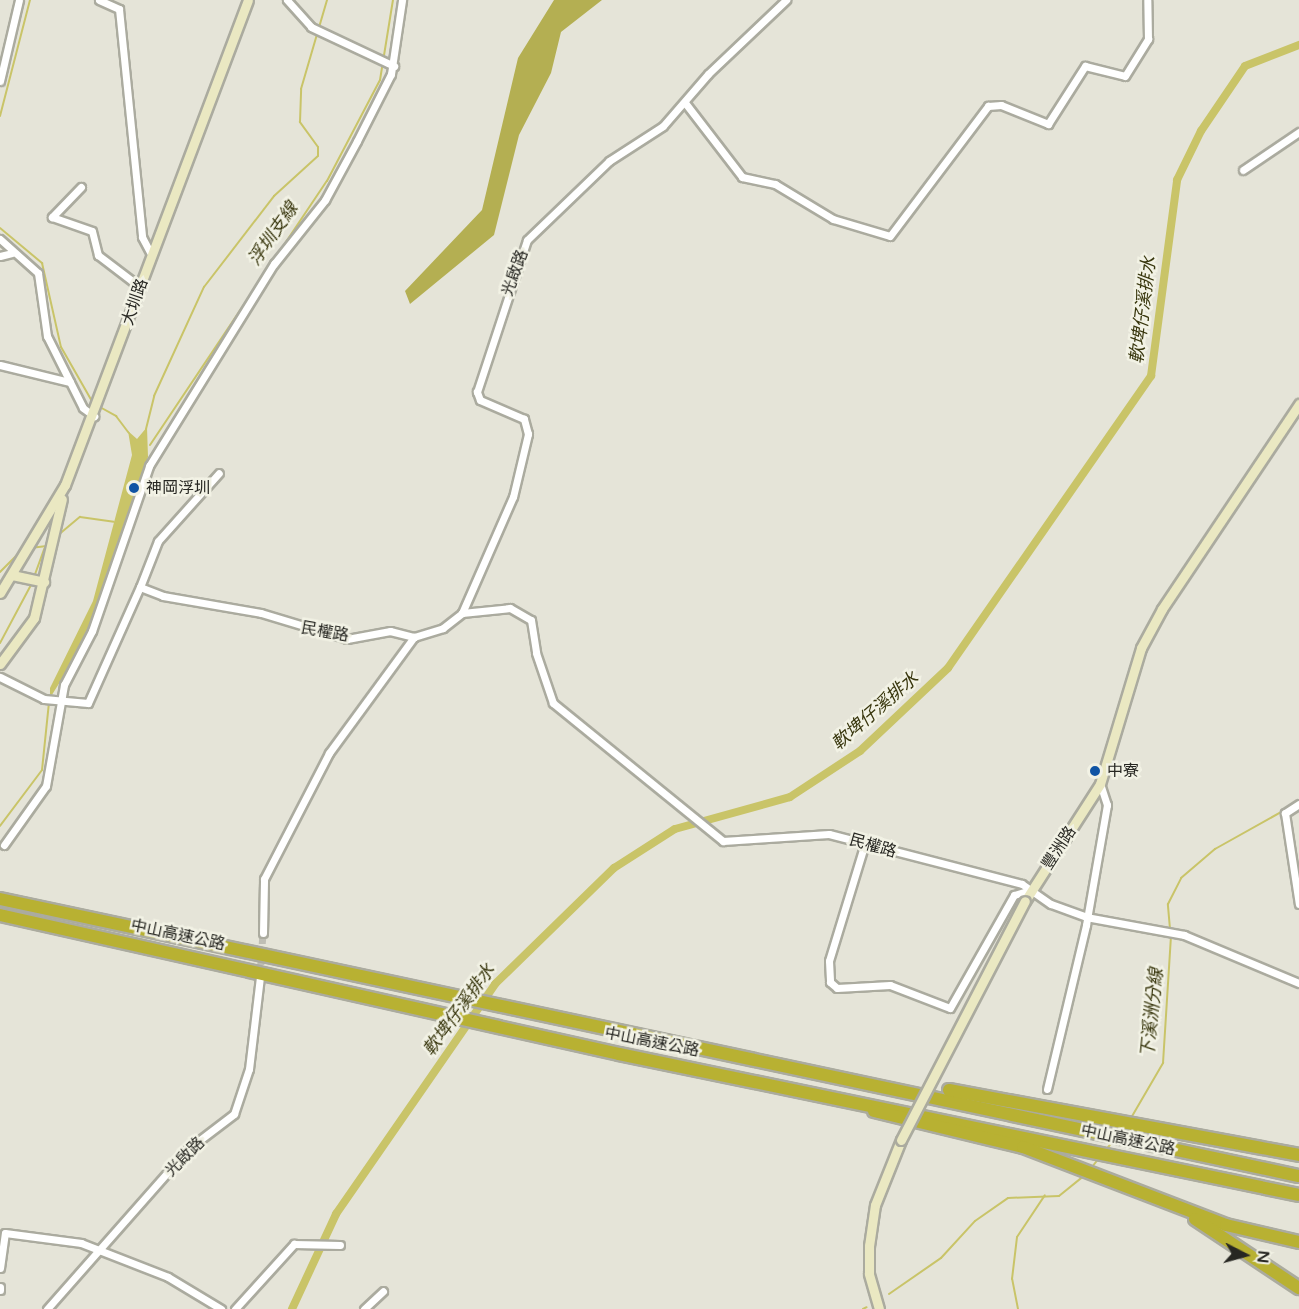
<!DOCTYPE html>
<html>
<head>
<meta charset="utf-8">
<style>
  body { margin:0 }
  #map { position:relative; width:1299px; height:1309px; overflow:hidden; background:#e5e4d8; font-family:"Varela Round","Noto Sans TC",sans-serif }
  div>[style] { position:absolute }
  [style*='--x'] { left:calc(var(--x)*1px); top:calc(var(--y)*1px); width:calc(var(--w)*1px); rotate:calc(var(--a)*1deg) }
  .forest>* { inset:0; background:#b4af52 }
  .water>* { inset:0; background:#c9c468 }
  .stream>* { height:2px; margin:-1px; padding:0 1px; transform-origin:1px; border-radius:1px; background:#c9c468 }
  .canal>* { height:8px; margin:-4px; padding:0 4px; transform-origin:4px; border-radius:4px; background:#c9c468 }
  .street-tunnel>* { height:7px; margin-top:-3.5px; transform-origin:0; background:repeating-linear-gradient(90deg,#bfbeb4 0 7px,transparent 0 10.5px) }
  .roads { filter:drop-shadow(2px 0 #abab9f) drop-shadow(-2px 0 #abab9f) drop-shadow(0 2px #abab9f) drop-shadow(0 -2px #abab9f) }
  .street>* { height:7px; margin:-3.5px; padding:0 3.5px; transform-origin:3.5px; border-radius:3.5px; background:#fff }
  .secondary>* { height:9px; margin:-4.5px; padding:0 4.5px; transform-origin:4.5px; border-radius:4.5px; background:#eae8c2 }
  .highway>* { height:12px; margin:-6px; padding:0 6px; transform-origin:6px; border-radius:6px; background:#b8b132 }
  .bridges { filter:drop-shadow(2px 0 #abab9f) drop-shadow(-2px 0 #abab9f) drop-shadow(0 2px #abab9f) drop-shadow(0 -2px #abab9f) }
  .secondary-bridge>* { height:9px; margin:-4.5px; padding:0 4.5px; transform-origin:4.5px; border-radius:4.5px; background:#eae8c2 }
  .dots>* { width:16px; height:16px; translate:-50% -50%; box-sizing:border-box; border:3px solid #f2f2e5; border-radius:50% }
  span { translate:-50% -50%; white-space:nowrap; text-align:center; line-height:1.15; -webkit-text-stroke:5px #f2f2e5; paint-order:stroke }
  .street-label { font-size:16px; color:#272722 }
  .poi-label { font-size:16px; color:#272722 }
  .left { translate:0 -50%; text-align:left }
  .water-label { font-size:18px; color:#38360d; font-style:italic }
  .north { position:absolute; left:1215px; top:1225px; width:60px; height:60px; -webkit-text-stroke:4px #f2f2e5; paint-order:stroke; rotate:96deg; font-size:16px; font-weight:700; line-height:24px; text-align:center; color:#272722 }
  .north::after { content:''; display:block; margin:auto; width:21px; height:27px; background:#272722; clip-path:polygon(50% 0,100% 100%,50% 72%,0 100%) }
</style>
</head>
<body>
<div id="map">
  <div class="forest">
    <i style="clip-path:polygon(554px 0,602px 0,561px 32px,551px 73px,519px 135px,494px 235px,410px 304px,405px 291px,482px 210px,518px 58px)"></i>
  </div>
  <div class="water">
    <i style="clip-path:polygon(147px 427px,148px 457px,93px 629px,50px 698px,50px 688px,93px 601px,132px 455px,128px 431px,137px 439px)"></i>
  </div>
  <div class="stream">
    <i style="--x:0;--y:116;--w:120;--a:-75.5"></i>
    <i style="--x:0;--y:228;--w:55;--a:39.8"></i>
    <i style="--x:42;--y:263;--w:86;--a:77.3"></i>
    <i style="--x:61;--y:347;--w:64;--a:60.3"></i>
    <i style="--x:98;--y:406;--w:21;--a:29"></i>
    <i style="--x:116;--y:416;--w:21;--a:53"></i>
    <i style="--x:146;--y:429;--w:34;--a:-76"></i>
    <i style="--x:154;--y:396;--w:120;--a:-65.4"></i>
    <i style="--x:204;--y:287;--w:115;--a:-52.4"></i>
    <i style="--x:274;--y:196;--w:59;--a:-42.3"></i>
    <i style="--x:318;--y:156;--w:9;--a:-90"></i>
    <i style="--x:318;--y:147;--w:31;--a:-126"></i>
    <i style="--x:300;--y:122;--w:33;--a:-88"></i>
    <i style="--x:301;--y:89;--w:93;--a:-73.7"></i>
    <i style="--x:150;--y:445;--w:318;--a:-56.2"></i>
    <i style="--x:327;--y:181;--w:114;--a:-62.3"></i>
    <i style="--x:380;--y:80;--w:81;--a:-80.8"></i>
    <i style="--x:57;--y:536;--w:30;--a:-40"></i>
    <i style="--x:80;--y:517;--w:34;--a:8"></i>
    <i style="--x:30;--y:548;--w:17;--a:-7"></i>
    <i style="--x:0;--y:572;--w:34;--a:-45"></i>
    <i style="--x:34;--y:577;--w:30;--a:-70"></i>
    <i style="--x:0;--y:643;--w:68;--a:-61.9"></i>
    <i style="--x:0;--y:826;--w:70;--a:-53.1"></i>
    <i style="--x:42;--y:770;--w:68;--a:-84.1"></i>
    <i style="--x:1170;--y:929;--w:25;--a:-95"></i>
    <i style="--x:1168;--y:904;--w:29;--a:-63"></i>
    <i style="--x:1181;--y:878;--w:45;--a:-40.5"></i>
    <i style="--x:1215;--y:849;--w:78;--a:-29.2"></i>
    <i style="--x:1131;--y:1118;--w:64;--a:-59.8"></i>
    <i style="--x:1163;--y:1063;--w:128;--a:-86.4"></i>
    <i style="--x:1105;--y:1151;--w:13;--a:-51"></i>
    <i style="--x:1092;--y:1167;--w:11;--a:-52"></i>
    <i style="--x:889;--y:1294;--w:63;--a:-34.7"></i>
    <i style="--x:941;--y:1258;--w:50;--a:-47.4"></i>
    <i style="--x:975;--y:1221;--w:40;--a:-34.9"></i>
    <i style="--x:1008;--y:1198;--w:51;--a:-2.2"></i>
    <i style="--x:1059;--y:1196;--w:32;--a:-39"></i>
    <i style="--x:863;--y:1309;--w:4;--a:-27"></i>
    <i style="--x:1018;--y:1309;--w:31;--a:-101"></i>
    <i style="--x:1012;--y:1279;--w:42;--a:-83.2"></i>
    <i style="--x:1017;--y:1237;--w:50;--a:-56.3"></i>
  </div>
  <div class="canal">
    <i style="--x:292;--y:1309;--w:105;--a:-65.1"></i>
    <i style="--x:336;--y:1214;--w:280;--a:-55.3"></i>
    <i style="--x:495;--y:984;--w:166;--a:-44.3"></i>
    <i style="--x:614;--y:868;--w:72;--a:-32.6"></i>
    <i style="--x:675;--y:829;--w:119;--a:-15.5"></i>
    <i style="--x:790;--y:797;--w:84;--a:-33.3"></i>
    <i style="--x:860;--y:751;--w:121;--a:-43.3"></i>
    <i style="--x:948;--y:668;--w:356;--a:-55.2"></i>
    <i style="--x:1151;--y:376;--w:198;--a:-82.4"></i>
    <i style="--x:1177;--y:180;--w:55;--a:-63.9"></i>
    <i style="--x:1201;--y:131;--w:78;--a:-55.9"></i>
    <i style="--x:1245;--y:66;--w:58;--a:-21.3"></i>
  </div>
  <div class="street-tunnel">
    <i style="--x:260;--y:975;--w:42;--a:-85.9"></i>
  </div>
  <div class="roads">
    <div class="street">
      <i style="--x:99;--y:0;--w:22;--a:24"></i>
      <i style="--x:119;--y:9;--w:229;--a:84.2"></i>
      <i style="--x:142;--y:237;--w:19;--a:62"></i>
      <i style="--x:287;--y:0;--w:36;--a:48"></i>
      <i style="--x:311;--y:27;--w:92;--a:25.2"></i>
      <i style="--x:0;--y:81;--w:83;--a:-76.8"></i>
      <i style="--x:686;--y:104;--w:92;--a:52.5"></i>
      <i style="--x:742;--y:177;--w:34;--a:12"></i>
      <i style="--x:775;--y:184;--w:68;--a:31.1"></i>
      <i style="--x:833;--y:219;--w:59;--a:16.6"></i>
      <i style="--x:890;--y:236;--w:163;--a:-53"></i>
      <i style="--x:988;--y:106;--w:13;--a:-4"></i>
      <i style="--x:1001;--y:105;--w:51;--a:22"></i>
      <i style="--x:1048;--y:124;--w:69;--a:-57.5"></i>
      <i style="--x:1085;--y:66;--w:41;--a:14"></i>
      <i style="--x:1125;--y:76;--w:44;--a:-58.1"></i>
      <i style="--x:1148;--y:39;--w:39;--a:-91"></i>
      <i style="--x:1243;--y:170;--w:68;--a:-34.2"></i>
      <i style="--x:81;--y:187;--w:42;--a:134"></i>
      <i style="--x:52;--y:217;--w:42;--a:19.3"></i>
      <i style="--x:92;--y:231;--w:25;--a:76"></i>
      <i style="--x:98;--y:255;--w:53;--a:37.3"></i>
      <i style="--x:0;--y:239;--w:51;--a:41.8"></i>
      <i style="--x:38;--y:273;--w:64;--a:81.9"></i>
      <i style="--x:47;--y:336;--w:80;--a:63.4"></i>
      <i style="--x:83;--y:408;--w:14;--a:36"></i>
      <i style="--x:0;--y:256;--w:12;--a:-14"></i>
      <i style="--x:0;--y:365;--w:72;--a:13.7"></i>
      <i style="--x:140;--y:587;--w:49;--a:-68.6"></i>
      <i style="--x:158;--y:541;--w:91;--a:-48.1"></i>
      <i style="--x:462;--y:613;--w:127;--a:-66.3"></i>
      <i style="--x:513;--y:497;--w:65;--a:-76.6"></i>
      <i style="--x:528;--y:434;--w:16;--a:-105"></i>
      <i style="--x:524;--y:419;--w:48;--a:-156.6"></i>
      <i style="--x:480;--y:400;--w:9;--a:-111"></i>
      <i style="--x:477;--y:392;--w:160;--a:-71.8"></i>
      <i style="--x:527;--y:240;--w:114;--a:-43.9"></i>
      <i style="--x:609;--y:161;--w:64;--a:-32.9"></i>
      <i style="--x:663;--y:126;--w:69;--a:-49.1"></i>
      <i style="--x:708;--y:74;--w:108;--a:-43.5"></i>
      <i style="--x:0;--y:677;--w:49;--a:26.6"></i>
      <i style="--x:44;--y:699;--w:44;--a:5.2"></i>
      <i style="--x:88;--y:703;--w:127;--a:-65.9"></i>
      <i style="--x:140;--y:587;--w:25;--a:21"></i>
      <i style="--x:163;--y:596;--w:99;--a:9.8"></i>
      <i style="--x:261;--y:613;--w:90;--a:16.8"></i>
      <i style="--x:347;--y:639;--w:44;--a:-10.5"></i>
      <i style="--x:390;--y:631;--w:25;--a:14"></i>
      <i style="--x:414;--y:637;--w:30;--a:-17"></i>
      <i style="--x:443;--y:628;--w:24;--a:-38"></i>
      <i style="--x:462;--y:613;--w:48;--a:-5.9"></i>
      <i style="--x:510;--y:608;--w:24;--a:30"></i>
      <i style="--x:531;--y:620;--w:33;--a:81"></i>
      <i style="--x:536;--y:653;--w:53;--a:71.2"></i>
      <i style="--x:553;--y:703;--w:219;--a:39.1"></i>
      <i style="--x:723;--y:841;--w:106;--a:-3.8"></i>
      <i style="--x:829;--y:834;--w:199;--a:14.5"></i>
      <i style="--x:1022;--y:884;--w:35;--a:35"></i>
      <i style="--x:1051;--y:904;--w:37;--a:20"></i>
      <i style="--x:1086;--y:917;--w:100;--a:10.4"></i>
      <i style="--x:1184;--y:935;--w:125;--a:22.7"></i>
      <i style="--x:1299;--y:804;--w:17;--a:147"></i>
      <i style="--x:1285;--y:813;--w:92;--a:81.3"></i>
      <i style="--x:865;--y:843;--w:123;--a:107"></i>
      <i style="--x:829;--y:961;--w:21;--a:87"></i>
      <i style="--x:830;--y:982;--w:9;--a:41"></i>
      <i style="--x:837;--y:988;--w:53;--a:-3.2"></i>
      <i style="--x:890;--y:985;--w:64;--a:21"></i>
      <i style="--x:950;--y:1008;--w:130;--a:-60.5"></i>
      <i style="--x:1014;--y:895;--w:17;--a:-17"></i>
      <i style="--x:4;--y:845;--w:72;--a:-54.6"></i>
      <i style="--x:46;--y:786;--w:103;--a:-79.9"></i>
      <i style="--x:64;--y:685;--w:61;--a:-62.6"></i>
      <i style="--x:92;--y:631;--w:175;--a:-70.9"></i>
      <i style="--x:149;--y:466;--w:238;--a:-58.3"></i>
      <i style="--x:274;--y:264;--w:82;--a:-51.4"></i>
      <i style="--x:325;--y:200;--w:67;--a:-61.5"></i>
      <i style="--x:357;--y:141;--w:75;--a:-63.1"></i>
      <i style="--x:391;--y:74;--w:75;--a:-81.5"></i>
      <i style="--x:263;--y:933;--w:54;--a:-88.9"></i>
      <i style="--x:264;--y:879;--w:142;--a:-62.7"></i>
      <i style="--x:329;--y:753;--w:144;--a:-53.8"></i>
      <i style="--x:1047;--y:1089;--w:169;--a:-76.6"></i>
      <i style="--x:1086;--y:925;--w:122;--a:-80.1"></i>
      <i style="--x:1107;--y:805;--w:22;--a:-108"></i>
      <i style="--x:0;--y:1268;--w:35;--a:-82"></i>
      <i style="--x:5;--y:1233;--w:77;--a:7.5"></i>
      <i style="--x:81;--y:1243;--w:93;--a:21.3"></i>
      <i style="--x:168;--y:1277;--w:62;--a:31.1"></i>
      <i style="--x:0;--y:1287;--w:3;--a:90"></i>
      <i style="--x:47;--y:1309;--w:213;--a:-48.6"></i>
      <i style="--x:188;--y:1149;--w:58;--a:-37.3"></i>
      <i style="--x:234;--y:1114;--w:47;--a:-71.6"></i>
      <i style="--x:249;--y:1069;--w:93;--a:-83.2"></i>
      <i style="--x:235;--y:1309;--w:88;--a:-47.8"></i>
      <i style="--x:294;--y:1244;--w:46;--a:1.2"></i>
      <i style="--x:364;--y:1309;--w:26;--a:-43"></i>
    </div>
    <div class="secondary">
      <i style="--x:12;--y:575;--w:33;--a:12"></i>
      <i style="--x:0;--y:593;--w:126;--a:-59"></i>
      <i style="--x:65;--y:485;--w:518;--a:-69.33"></i>
      <i style="--x:0;--y:664;--w:57;--a:-53.5"></i>
      <i style="--x:34;--y:618;--w:122;--a:-76.8"></i>
      <i style="--x:1025;--y:901;--w:139;--a:-57.3"></i>
      <i style="--x:1100;--y:784;--w:142;--a:-73.2"></i>
      <i style="--x:1141;--y:648;--w:44;--a:-61.7"></i>
      <i style="--x:1162;--y:609;--w:247;--a:-56.2"></i>
      <i style="--x:879;--y:1309;--w:37;--a:-106"></i>
      <i style="--x:869;--y:1273;--w:27;--a:-90"></i>
      <i style="--x:869;--y:1246;--w:41;--a:-81.7"></i>
      <i style="--x:875;--y:1205;--w:70;--a:-68.2"></i>
    </div>
    <div class="highway">
      <i style="--x:0;--y:899;--w:1328;--a:12.04"></i>
      <i style="--x:0;--y:915;--w:634;--a:12.66"></i>
      <i style="--x:619;--y:1054;--w:694;--a:11.71"></i>
      <i style="--x:949;--y:1090;--w:356;--a:10.5"></i>
      <i style="--x:874;--y:1111;--w:153;--a:13.6"></i>
      <i style="--x:1023;--y:1147;--w:217;--a:21"></i>
      <i style="--x:1226;--y:1225;--w:75;--a:13.1"></i>
      <i style="--x:1195;--y:1219;--w:125;--a:33.6"></i>
    </div>
  </div>
  <div class="bridges">
    <div class="secondary-bridge">
      <i style="--x:901;--y:1140;--w:269;--a:-62.6"></i>
    </div>
  </div>
  <div class="dots">
    <i style="left:134px;top:488px;background:#1054a4"></i>
    <i style="left:1095px;top:771px;background:#1054a4"></i>
  </div>
  <div class="street-label">
    <span style="left:515px;top:273px;rotate:-70deg">光啟路</span>
    <span style="left:135px;top:302px;rotate:-71deg">大圳路</span>
    <span style="left:325px;top:632px;rotate:10deg">民權路</span>
    <span style="left:873px;top:846px;rotate:16deg">民權路</span>
    <span style="left:1059px;top:848px;rotate:-57deg">豐洲路</span>
    <span style="left:178px;top:935px;rotate:12deg">中山高速公路</span>
    <span style="left:652px;top:1042px;rotate:11deg">中山高速公路</span>
    <span style="left:1128px;top:1140px;rotate:12deg">中山高速公路</span>
    <span style="left:185px;top:1157px;rotate:-45deg">光啟路</span>
  </div>
  <div class="poi-label">
    <span class="left" style="left:146px;top:488px">神岡浮圳</span>
    <span class="left" style="left:1107px;top:771px">中寮</span>
  </div>
  <div class="water-label">
    <span style="left:273px;top:234px;rotate:-55deg">浮圳支線</span>
    <span style="left:1143px;top:310px;rotate:-83deg">軟埤仔溪排水</span>
    <span style="left:875px;top:711px;rotate:-41deg">軟埤仔溪排水</span>
    <span style="left:459px;top:1010px;rotate:-54deg">軟埤仔溪排水</span>
    <span style="left:1152px;top:1013px;rotate:-84deg">下溪洲分線</span>
  </div>
  <div class="north">N</div>
</div>
</body>
</html>
